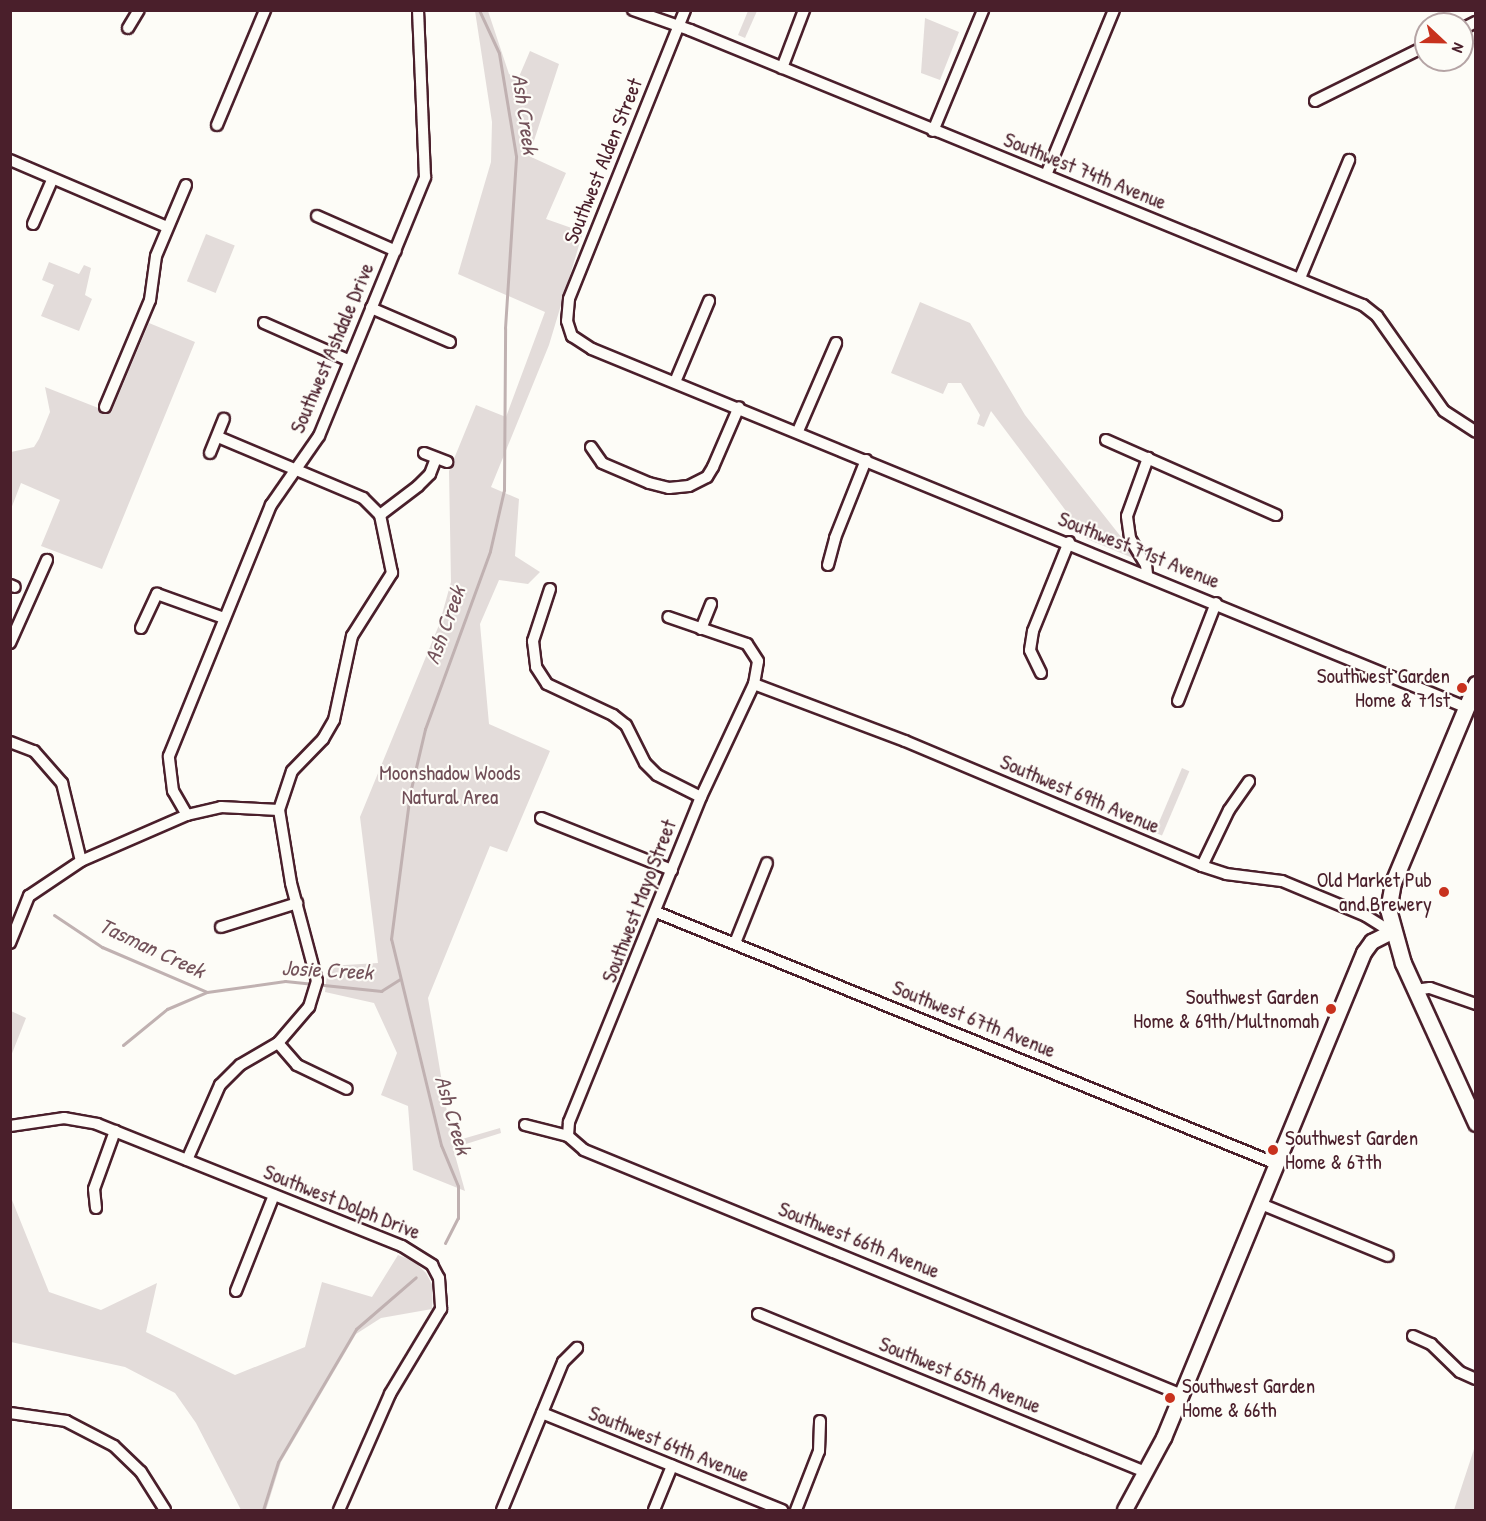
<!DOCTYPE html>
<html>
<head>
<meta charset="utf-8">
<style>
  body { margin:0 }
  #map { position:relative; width:1486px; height:1521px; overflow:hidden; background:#fdfcf7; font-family:"Patrick Hand",sans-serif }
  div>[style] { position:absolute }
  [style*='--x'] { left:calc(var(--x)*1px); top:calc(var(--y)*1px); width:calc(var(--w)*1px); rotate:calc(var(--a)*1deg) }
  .green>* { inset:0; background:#e3dcda; transform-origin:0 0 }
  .stream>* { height:3px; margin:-1.5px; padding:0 1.5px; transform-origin:1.5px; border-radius:1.5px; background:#c0b1b1 }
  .roads { filter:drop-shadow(2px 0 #4a1f2b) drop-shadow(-2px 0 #4a1f2b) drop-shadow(0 2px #4a1f2b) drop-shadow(0 -2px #4a1f2b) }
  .minor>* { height:10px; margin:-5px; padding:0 5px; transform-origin:5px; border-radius:5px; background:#fdfcf7 }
  .tertiary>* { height:14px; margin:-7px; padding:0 7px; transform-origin:7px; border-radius:7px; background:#fdfcf7 }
  .secondary>* { height:15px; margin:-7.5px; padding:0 7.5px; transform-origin:7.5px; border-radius:7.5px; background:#fdfcf7 }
  .dots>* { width:16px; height:16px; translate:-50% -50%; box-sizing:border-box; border:3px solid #fdfcf7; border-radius:50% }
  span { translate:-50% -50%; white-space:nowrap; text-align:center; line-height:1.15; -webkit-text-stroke:4.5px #fdfcf7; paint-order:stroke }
  .street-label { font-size:21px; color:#4a1f2b }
  .poi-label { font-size:21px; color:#4a1f2b }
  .right { translate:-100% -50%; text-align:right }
  .left { translate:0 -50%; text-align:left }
  .park-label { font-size:21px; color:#704e57 }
  .water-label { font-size:22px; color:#73525a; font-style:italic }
  .frame { position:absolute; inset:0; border:12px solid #4a1f2b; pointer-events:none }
  .north { position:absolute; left:1414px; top:12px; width:60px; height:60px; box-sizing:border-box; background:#fdfcf7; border:2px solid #b5a4a5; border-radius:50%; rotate:112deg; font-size:16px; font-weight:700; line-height:24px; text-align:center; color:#4a1f2b }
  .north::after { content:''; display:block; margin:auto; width:21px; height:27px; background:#c8321e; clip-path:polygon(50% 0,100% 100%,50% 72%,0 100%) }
</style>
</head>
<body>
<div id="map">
  <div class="green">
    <i style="clip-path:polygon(475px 11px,488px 11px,509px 74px,518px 79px,530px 51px,559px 64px,529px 156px,566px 173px,546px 219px,583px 232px,549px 345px,491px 487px,519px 499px,515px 556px,540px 572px,528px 584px,499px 580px,480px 624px,489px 724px,550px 751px,507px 852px,490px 846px,428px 998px,452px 1142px,500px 1128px,501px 1133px,453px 1148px,465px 1191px,413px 1170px,408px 1106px,381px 1095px,397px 1053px,374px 1003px,325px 992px,328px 966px,378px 963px,360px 817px,439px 625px,451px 582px,449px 471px,476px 405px,506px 417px,545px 312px,458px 274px,491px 162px,492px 122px)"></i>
    <i style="clip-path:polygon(748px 11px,757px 11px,745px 38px,738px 35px)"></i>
    <i style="clip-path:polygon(925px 18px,959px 32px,940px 80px,921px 73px)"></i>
    <i style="left:206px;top:234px;width:31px;height:51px;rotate:22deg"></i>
    <i style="clip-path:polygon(49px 262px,79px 274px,84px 265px,91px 268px,85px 295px,92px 299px,79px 331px,41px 316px,54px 285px,42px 280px)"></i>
    <i style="clip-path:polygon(920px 302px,970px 323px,1025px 415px,1140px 561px,1087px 539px,991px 411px,984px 427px,977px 424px,980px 415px,961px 383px,948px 383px,943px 394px,891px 373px)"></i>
    <i style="clip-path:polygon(149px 323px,195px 342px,102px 569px,41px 546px,60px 500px,21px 483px,11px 509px,11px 452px,34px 447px,39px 439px,50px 412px,45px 387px,111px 413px)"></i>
    <i style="left:1182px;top:768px;width:8px;height:70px;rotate:23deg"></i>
    <i style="clip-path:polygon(11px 1011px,26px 1018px,11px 1056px)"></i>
    <i style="clip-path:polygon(12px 1200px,49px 1292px,101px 1310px,157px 1283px,146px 1332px,235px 1375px,305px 1347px,322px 1282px,372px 1297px,398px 1255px,414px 1261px,426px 1273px,433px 1286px,432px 1309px,381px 1318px,356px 1334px,281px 1462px,266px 1510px,241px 1510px,196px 1423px,175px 1393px,125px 1367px,11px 1342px)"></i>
    <i style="clip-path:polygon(1475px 1446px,1475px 1510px,1454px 1510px)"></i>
  </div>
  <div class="stream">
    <i style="--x:54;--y:915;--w:58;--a:33.7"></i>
    <i style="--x:102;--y:947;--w:114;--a:23.2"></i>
    <i style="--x:123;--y:1045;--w:57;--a:-39.3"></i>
    <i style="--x:167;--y:1009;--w:43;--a:-23"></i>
    <i style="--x:207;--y:992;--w:79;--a:-8"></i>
    <i style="--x:285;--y:981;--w:97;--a:5.9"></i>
    <i style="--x:381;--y:991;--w:22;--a:-32"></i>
    <i style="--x:445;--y:1243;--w:28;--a:-63"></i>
    <i style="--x:458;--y:1218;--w:32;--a:-90"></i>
    <i style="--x:458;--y:1186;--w:44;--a:-112.5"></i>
    <i style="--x:441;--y:1145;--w:212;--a:-103.6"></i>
    <i style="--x:391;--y:939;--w:147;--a:-82.6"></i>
    <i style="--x:410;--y:793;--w:66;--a:-76.8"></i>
    <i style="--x:425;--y:729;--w:189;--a:-69.9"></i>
    <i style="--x:490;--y:551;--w:63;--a:-77.1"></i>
    <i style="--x:504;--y:490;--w:162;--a:-89.6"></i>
    <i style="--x:505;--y:328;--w:172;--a:-86.3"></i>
    <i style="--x:516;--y:156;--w:104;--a:-99.4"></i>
    <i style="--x:499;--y:53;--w:47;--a:-114.9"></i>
    <i style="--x:263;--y:1510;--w:50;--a:-72.6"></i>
    <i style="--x:278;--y:1462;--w:154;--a:-59.6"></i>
    <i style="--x:356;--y:1329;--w:79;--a:-40.9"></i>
  </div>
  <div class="roads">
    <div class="minor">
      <i style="--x:633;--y:10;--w:60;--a:19.3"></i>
      <i style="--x:690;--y:30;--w:727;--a:22.23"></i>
      <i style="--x:1363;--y:305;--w:18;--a:38"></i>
      <i style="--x:1377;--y:316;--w:116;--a:54.8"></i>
      <i style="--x:1444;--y:411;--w:38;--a:33"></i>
      <i style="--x:685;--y:10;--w:311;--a:111.9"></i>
      <i style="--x:569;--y:299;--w:22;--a:95"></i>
      <i style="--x:567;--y:321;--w:16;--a:72"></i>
      <i style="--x:572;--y:336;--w:24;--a:33"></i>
      <i style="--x:592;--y:349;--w:944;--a:22.3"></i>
      <i style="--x:128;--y:28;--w:21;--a:-59"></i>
      <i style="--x:1462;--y:29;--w:16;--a:-27"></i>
      <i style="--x:782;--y:68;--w:62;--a:-69.2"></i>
      <i style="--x:1315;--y:101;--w:124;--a:-26.4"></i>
      <i style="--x:217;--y:125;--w:125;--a:-67.3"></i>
      <i style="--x:933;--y:131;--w:131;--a:-67.5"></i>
      <i style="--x:10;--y:160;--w:171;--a:23.1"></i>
      <i style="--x:1046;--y:175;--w:178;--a:-67.6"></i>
      <i style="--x:317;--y:216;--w:86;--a:23.9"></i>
      <i style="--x:33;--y:224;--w:48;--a:-66.6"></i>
      <i style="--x:1300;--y:278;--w:128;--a:-67.4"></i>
      <i style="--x:371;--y:308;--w:86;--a:23.3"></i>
      <i style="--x:264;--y:323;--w:92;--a:23.8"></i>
      <i style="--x:675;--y:382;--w:88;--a:-67.2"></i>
      <i style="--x:105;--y:407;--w:116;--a:-67.2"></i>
      <i style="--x:150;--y:300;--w:44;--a:-82.2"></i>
      <i style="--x:156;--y:256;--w:77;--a:-67.1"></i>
      <i style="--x:798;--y:431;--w:96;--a:-66.6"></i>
      <i style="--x:1106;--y:440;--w:186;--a:23.8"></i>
      <i style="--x:591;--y:447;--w:19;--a:55"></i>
      <i style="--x:602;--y:463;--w:51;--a:23.1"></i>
      <i style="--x:649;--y:483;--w:21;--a:14"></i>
      <i style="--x:669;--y:488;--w:20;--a:-6"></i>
      <i style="--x:689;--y:486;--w:20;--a:-27"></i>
      <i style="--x:707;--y:477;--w:12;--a:-59"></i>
      <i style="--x:713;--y:467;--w:65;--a:-66.6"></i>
      <i style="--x:210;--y:453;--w:37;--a:-68"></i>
      <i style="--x:424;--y:453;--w:25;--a:21"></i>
      <i style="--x:380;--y:515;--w:48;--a:-37.3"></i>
      <i style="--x:418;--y:486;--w:17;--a:-45"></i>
      <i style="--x:430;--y:474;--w:17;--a:-69"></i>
      <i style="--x:828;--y:565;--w:28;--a:-75"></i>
      <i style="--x:835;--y:538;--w:84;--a:-68.3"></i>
      <i style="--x:1147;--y:574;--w:9;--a:-96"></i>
      <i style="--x:1146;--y:565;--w:31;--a:-121"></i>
      <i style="--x:1130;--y:538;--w:22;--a:-98"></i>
      <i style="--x:1127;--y:516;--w:62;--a:-70.1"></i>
      <i style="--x:10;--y:585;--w:5;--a:22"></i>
      <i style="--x:550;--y:589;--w:55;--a:108.1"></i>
      <i style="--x:533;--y:641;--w:26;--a:83"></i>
      <i style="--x:536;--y:667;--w:20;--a:57"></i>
      <i style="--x:547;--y:684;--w:73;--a:25.2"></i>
      <i style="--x:613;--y:715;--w:16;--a:38"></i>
      <i style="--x:626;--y:725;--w:42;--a:63.4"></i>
      <i style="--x:645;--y:763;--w:17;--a:45"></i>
      <i style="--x:657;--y:775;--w:49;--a:26.6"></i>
      <i style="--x:141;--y:628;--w:38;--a:-65"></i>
      <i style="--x:157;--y:594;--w:71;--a:19.7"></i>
      <i style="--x:701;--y:629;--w:27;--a:-68"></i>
      <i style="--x:10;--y:643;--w:91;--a:-66"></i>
      <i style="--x:1041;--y:673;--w:25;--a:-116"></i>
      <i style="--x:1030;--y:650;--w:19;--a:-81"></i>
      <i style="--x:1033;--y:631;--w:96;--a:-68"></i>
      <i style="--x:754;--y:684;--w:161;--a:20.7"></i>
      <i style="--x:905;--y:741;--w:322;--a:22.8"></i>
      <i style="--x:1202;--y:866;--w:25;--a:18"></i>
      <i style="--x:1226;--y:874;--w:56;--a:7.1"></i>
      <i style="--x:1282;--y:881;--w:91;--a:22.6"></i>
      <i style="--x:1366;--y:916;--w:31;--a:32"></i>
      <i style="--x:1178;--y:701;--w:105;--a:-68.8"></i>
      <i style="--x:10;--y:742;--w:26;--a:21"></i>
      <i style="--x:34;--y:751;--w:43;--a:48.8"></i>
      <i style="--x:62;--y:783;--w:80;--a:76.3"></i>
      <i style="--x:187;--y:815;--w:28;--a:-120"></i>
      <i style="--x:173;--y:791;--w:35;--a:-97"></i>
      <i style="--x:169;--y:756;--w:271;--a:-67.9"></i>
      <i style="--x:271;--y:505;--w:84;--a:-55.2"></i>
      <i style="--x:319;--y:436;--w:280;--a:-67.7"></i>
      <i style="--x:425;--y:177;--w:167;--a:-92.4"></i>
      <i style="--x:541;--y:818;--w:141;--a:21.7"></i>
      <i style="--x:1202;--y:866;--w:62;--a:-64.3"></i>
      <i style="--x:1229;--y:810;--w:35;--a:-55"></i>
      <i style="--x:656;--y:912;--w:670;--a:22.09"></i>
      <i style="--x:221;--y:927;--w:80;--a:-17.5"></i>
      <i style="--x:10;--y:943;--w:51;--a:-68"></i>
      <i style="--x:29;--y:896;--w:63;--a:-33.9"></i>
      <i style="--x:81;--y:861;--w:116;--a:-23.5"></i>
      <i style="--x:187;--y:815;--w:35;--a:-13"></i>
      <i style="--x:221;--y:807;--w:58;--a:3"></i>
      <i style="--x:735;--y:943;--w:86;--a:-68.2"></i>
      <i style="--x:1415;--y:990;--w:15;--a:-8"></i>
      <i style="--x:1430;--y:988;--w:49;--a:19.2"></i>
      <i style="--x:278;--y:1043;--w:29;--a:49"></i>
      <i style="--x:297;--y:1065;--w:55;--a:25.6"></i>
      <i style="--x:525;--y:1125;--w:44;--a:14.3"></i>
      <i style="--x:10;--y:1126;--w:55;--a:-8.4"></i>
      <i style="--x:64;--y:1118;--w:34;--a:10"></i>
      <i style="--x:97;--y:1124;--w:328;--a:21.8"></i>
      <i style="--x:402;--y:1246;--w:36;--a:32"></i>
      <i style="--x:432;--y:1265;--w:15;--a:62"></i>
      <i style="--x:439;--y:1278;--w:31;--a:86"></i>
      <i style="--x:441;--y:1309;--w:99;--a:121"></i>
      <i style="--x:390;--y:1394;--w:127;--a:113.7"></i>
      <i style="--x:568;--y:1136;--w:21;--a:41"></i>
      <i style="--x:584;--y:1150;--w:646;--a:22.28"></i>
      <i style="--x:568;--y:1136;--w:14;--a:-86"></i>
      <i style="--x:569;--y:1122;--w:351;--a:-67.9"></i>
      <i style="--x:701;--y:797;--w:125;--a:-64.9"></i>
      <i style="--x:754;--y:684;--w:23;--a:-80"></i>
      <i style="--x:758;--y:661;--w:20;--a:-123"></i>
      <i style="--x:747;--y:644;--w:83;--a:-161.1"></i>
      <i style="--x:187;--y:1160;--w:82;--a:-66.3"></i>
      <i style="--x:220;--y:1085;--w:28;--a:-45"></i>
      <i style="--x:240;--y:1065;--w:44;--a:-30.1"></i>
      <i style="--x:278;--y:1043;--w:48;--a:-49.3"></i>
      <i style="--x:309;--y:1007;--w:27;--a:-73"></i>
      <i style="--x:317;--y:981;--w:101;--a:-104.9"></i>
      <i style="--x:291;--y:883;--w:74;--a:-99.3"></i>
      <i style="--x:279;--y:810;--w:41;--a:-71.6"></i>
      <i style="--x:292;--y:771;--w:45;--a:-45.9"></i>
      <i style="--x:323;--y:739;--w:22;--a:-60"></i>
      <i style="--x:334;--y:720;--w:86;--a:-77.9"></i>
      <i style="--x:352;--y:636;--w:75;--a:-57.6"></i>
      <i style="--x:392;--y:573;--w:59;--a:-101.7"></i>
      <i style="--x:380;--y:515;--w:24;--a:-135"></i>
      <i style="--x:363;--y:498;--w:157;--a:-157.2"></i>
      <i style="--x:1261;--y:1204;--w:137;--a:22.3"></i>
      <i style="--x:96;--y:1208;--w:19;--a:-96"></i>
      <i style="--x:94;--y:1189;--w:62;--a:-70.1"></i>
      <i style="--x:236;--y:1291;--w:103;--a:-68.4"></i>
      <i style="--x:758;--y:1314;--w:420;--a:22.2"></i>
      <i style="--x:1413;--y:1336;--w:20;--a:24"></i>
      <i style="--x:1431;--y:1344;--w:40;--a:44"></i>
      <i style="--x:1460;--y:1372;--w:17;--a:24"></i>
      <i style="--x:10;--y:1413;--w:57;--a:8.1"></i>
      <i style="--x:66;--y:1421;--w:54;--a:27.5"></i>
      <i style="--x:114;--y:1446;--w:37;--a:44"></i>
      <i style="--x:141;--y:1472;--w:45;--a:57.7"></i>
      <i style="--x:542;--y:1413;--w:259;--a:22"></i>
      <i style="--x:502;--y:1510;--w:160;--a:-67.6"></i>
      <i style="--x:563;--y:1362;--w:20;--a:-45"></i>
      <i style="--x:654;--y:1510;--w:48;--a:-67.8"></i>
      <i style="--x:796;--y:1510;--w:63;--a:-68.7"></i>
      <i style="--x:819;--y:1451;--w:30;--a:-88"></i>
    </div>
    <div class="tertiary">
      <i style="--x:1125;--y:1510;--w:82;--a:-61.6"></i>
      <i style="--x:1164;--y:1438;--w:525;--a:-67.59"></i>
      <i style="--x:1364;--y:953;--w:14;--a:-54"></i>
      <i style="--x:1372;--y:942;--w:22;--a:-27"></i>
    </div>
    <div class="secondary">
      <i style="--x:1476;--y:684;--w:215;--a:112.7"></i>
      <i style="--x:1393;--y:882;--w:27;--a:100"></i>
      <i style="--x:1388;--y:909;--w:56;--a:74.5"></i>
      <i style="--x:1403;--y:963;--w:176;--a:65.5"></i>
    </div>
  </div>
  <div class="dots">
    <i style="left:1462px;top:688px;background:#c8321e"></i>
    <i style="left:1444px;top:892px;background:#c8321e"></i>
    <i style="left:1331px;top:1009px;background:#c8321e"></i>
    <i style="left:1273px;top:1150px;background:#c8321e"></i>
    <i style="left:1170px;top:1398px;background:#c8321e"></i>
  </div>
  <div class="street-label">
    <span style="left:603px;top:161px;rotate:-68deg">Southwest Alden Street</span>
    <span style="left:1085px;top:171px;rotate:22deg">Southwest 74th Avenue</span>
    <span style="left:332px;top:348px;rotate:-67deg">Southwest Ashdale Drive</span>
    <span style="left:1139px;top:550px;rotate:22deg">Southwest 71st Avenue</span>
    <span style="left:1080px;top:794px;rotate:23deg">Southwest 69th Avenue</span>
    <span style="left:639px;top:901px;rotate:-69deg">Southwest Mayo Street</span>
    <span style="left:974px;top:1019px;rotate:22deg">Southwest 67th Avenue</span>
    <span style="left:342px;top:1202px;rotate:22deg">Southwest Dolph Drive</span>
    <span style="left:859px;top:1240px;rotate:22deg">Southwest 66th Avenue</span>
    <span style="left:960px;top:1375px;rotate:22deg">Southwest 65th Avenue</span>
    <span style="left:669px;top:1444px;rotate:22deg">Southwest 64th Avenue</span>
  </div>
  <div class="poi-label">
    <span class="right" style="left:1450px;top:688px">Southwest Garden<br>Home &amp; 71st</span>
    <span class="right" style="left:1432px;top:892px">Old Market Pub<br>and Brewery</span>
    <span class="right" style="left:1319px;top:1009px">Southwest Garden<br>Home &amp; 69th/Multnomah</span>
    <span class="left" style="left:1285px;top:1150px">Southwest Garden<br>Home &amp; 67th</span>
    <span class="left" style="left:1182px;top:1398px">Southwest Garden<br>Home &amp; 66th</span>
  </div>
  <div class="park-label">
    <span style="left:450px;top:785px">Moonshadow Woods<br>Natural Area</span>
  </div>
  <div class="water-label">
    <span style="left:525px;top:114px;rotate:82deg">Ash Creek</span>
    <span style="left:445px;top:625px;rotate:-70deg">Ash Creek</span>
    <span style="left:152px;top:948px;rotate:25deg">Tasman Creek</span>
    <span style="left:327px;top:970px;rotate:3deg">Josie Creek</span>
    <span style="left:453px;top:1115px;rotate:74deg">Ash Creek</span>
  </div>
  <div class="frame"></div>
  <div class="north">N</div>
</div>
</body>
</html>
